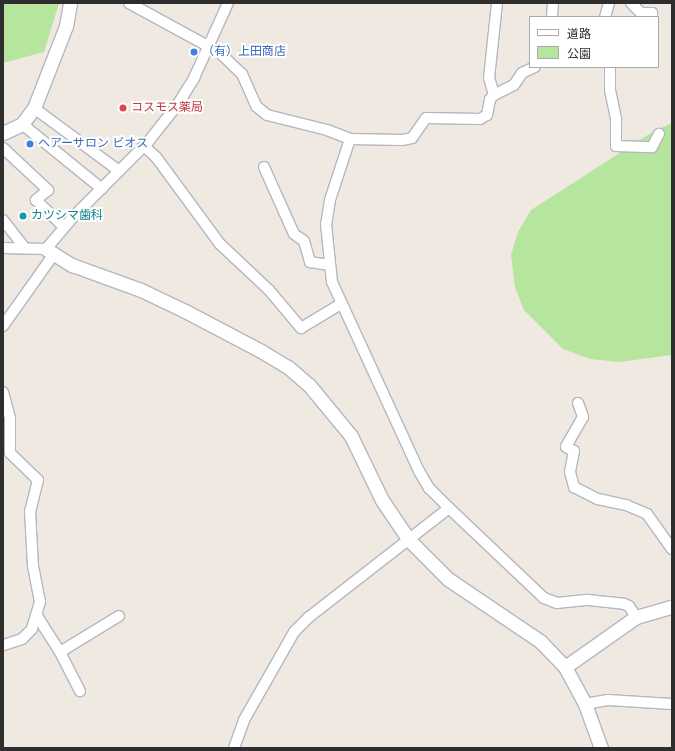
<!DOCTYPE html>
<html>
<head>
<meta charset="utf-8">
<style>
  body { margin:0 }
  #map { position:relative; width:675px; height:751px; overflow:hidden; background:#efe9e1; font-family:Helvetica,"Noto Sans JP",sans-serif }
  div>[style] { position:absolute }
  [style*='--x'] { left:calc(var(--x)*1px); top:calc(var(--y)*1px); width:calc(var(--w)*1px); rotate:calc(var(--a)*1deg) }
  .green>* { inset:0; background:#b6e59e }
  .roads { filter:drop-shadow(1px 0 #b4b7c1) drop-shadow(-1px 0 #b4b7c1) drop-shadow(0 1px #b4b7c1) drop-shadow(0 -1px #b4b7c1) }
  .minor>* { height:10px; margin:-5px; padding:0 5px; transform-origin:5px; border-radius:5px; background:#fff }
  .tertiary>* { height:13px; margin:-6.5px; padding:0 6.5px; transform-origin:6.5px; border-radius:6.5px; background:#fff }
  .dots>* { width:11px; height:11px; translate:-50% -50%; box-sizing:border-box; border:2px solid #fff; border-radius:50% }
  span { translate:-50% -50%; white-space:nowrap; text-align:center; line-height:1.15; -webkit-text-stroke:4px #fff; paint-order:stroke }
  .shop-label { font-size:12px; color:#366cbe }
  .left { translate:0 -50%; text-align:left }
  .health-label { font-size:12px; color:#be3a42 }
  .culture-label { font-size:12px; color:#0d838f }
  .frame { position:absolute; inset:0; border:4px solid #2e2e2e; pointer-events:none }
  .legend { position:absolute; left:529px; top:16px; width:130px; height:52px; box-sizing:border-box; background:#fff; border:1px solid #ababab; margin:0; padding:5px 7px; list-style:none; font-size:12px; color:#2e2e2e }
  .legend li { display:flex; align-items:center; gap:8px; height:20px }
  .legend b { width:20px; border:1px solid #ababab }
</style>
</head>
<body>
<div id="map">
  <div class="green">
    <i style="clip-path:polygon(3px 3px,59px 3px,44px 52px,3px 63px)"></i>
    <i style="clip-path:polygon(672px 123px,672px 355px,619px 362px,590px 359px,563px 349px,524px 310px,515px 287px,511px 255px,518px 232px,531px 210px,654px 131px)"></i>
  </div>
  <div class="roads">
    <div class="minor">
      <i style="--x:129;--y:3;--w:102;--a:28.6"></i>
      <i style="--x:219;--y:52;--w:32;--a:44"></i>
      <i style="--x:242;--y:74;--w:35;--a:66"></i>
      <i style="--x:256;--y:106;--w:14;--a:39"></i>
      <i style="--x:267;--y:115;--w:62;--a:14"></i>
      <i style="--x:327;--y:130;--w:25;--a:21"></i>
      <i style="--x:350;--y:139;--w:52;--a:1.1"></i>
      <i style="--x:402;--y:140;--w:10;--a:-11"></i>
      <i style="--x:412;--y:138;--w:24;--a:-55"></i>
      <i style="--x:426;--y:118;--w:54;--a:1.1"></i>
      <i style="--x:480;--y:119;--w:8;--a:-30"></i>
      <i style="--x:487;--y:115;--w:16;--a:-79"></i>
      <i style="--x:490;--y:99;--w:6;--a:-45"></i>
      <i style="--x:494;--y:95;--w:22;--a:-27"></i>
      <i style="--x:514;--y:85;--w:14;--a:-56"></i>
      <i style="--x:522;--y:73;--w:14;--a:-25"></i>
      <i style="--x:631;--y:3;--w:14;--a:45"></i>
      <i style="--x:641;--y:13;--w:11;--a:0"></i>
      <i style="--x:652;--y:13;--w:4;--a:90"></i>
      <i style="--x:552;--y:17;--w:14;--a:-86"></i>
      <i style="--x:605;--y:17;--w:15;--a:-74"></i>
      <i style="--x:610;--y:67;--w:23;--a:90"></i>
      <i style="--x:610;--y:90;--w:30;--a:78"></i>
      <i style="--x:616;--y:119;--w:27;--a:90"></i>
      <i style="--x:616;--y:146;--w:36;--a:2"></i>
      <i style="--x:652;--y:147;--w:15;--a:-62"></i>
      <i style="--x:494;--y:95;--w:18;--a:-106"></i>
      <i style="--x:489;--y:78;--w:75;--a:-83.9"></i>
      <i style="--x:34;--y:108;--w:106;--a:36.5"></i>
      <i style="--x:22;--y:124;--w:103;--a:39.1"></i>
      <i style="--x:350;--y:139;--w:64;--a:108.2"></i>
      <i style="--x:330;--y:200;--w:24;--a:99"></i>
      <i style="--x:326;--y:224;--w:58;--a:84.1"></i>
      <i style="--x:332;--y:282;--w:208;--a:65.3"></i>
      <i style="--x:419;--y:471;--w:20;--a:60"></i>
      <i style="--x:429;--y:488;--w:28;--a:45"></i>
      <i style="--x:449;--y:508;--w:131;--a:43.5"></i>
      <i style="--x:544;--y:598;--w:14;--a:21"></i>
      <i style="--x:557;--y:603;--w:31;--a:-6"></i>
      <i style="--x:588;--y:600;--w:36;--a:6"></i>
      <i style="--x:624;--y:604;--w:5;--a:22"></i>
      <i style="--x:629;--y:606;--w:13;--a:58"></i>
      <i style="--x:144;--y:146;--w:16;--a:43"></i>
      <i style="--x:156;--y:157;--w:108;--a:53.7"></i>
      <i style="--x:220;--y:244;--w:67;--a:43.2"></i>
      <i style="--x:269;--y:290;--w:50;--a:49.9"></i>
      <i style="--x:301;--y:328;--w:47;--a:-31"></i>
      <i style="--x:3;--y:148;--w:62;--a:43"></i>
      <i style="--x:48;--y:190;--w:16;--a:140"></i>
      <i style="--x:36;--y:200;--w:39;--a:44"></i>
      <i style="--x:264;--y:167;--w:73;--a:65.9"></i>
      <i style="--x:294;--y:234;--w:12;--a:35"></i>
      <i style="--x:304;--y:241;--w:22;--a:74"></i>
      <i style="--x:310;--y:262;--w:20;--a:9"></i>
      <i style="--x:3;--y:220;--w:34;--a:52"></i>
      <i style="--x:3;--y:248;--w:43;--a:1.3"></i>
      <i style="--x:46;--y:249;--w:42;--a:-49.8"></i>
      <i style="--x:73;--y:217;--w:106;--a:-45"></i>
      <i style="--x:148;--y:142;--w:48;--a:-51.7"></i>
      <i style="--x:178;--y:104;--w:31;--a:-58"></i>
      <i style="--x:194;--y:78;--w:82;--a:-65.6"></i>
      <i style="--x:3;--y:326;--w:88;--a:-54.7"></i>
      <i style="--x:3;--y:392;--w:27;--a:75"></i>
      <i style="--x:10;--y:418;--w:35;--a:90"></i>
      <i style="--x:10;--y:453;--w:39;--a:44"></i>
      <i style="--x:38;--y:480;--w:32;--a:104"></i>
      <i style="--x:30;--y:511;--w:55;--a:86.9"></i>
      <i style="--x:33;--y:566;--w:37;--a:79"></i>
      <i style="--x:40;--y:602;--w:28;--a:107"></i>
      <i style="--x:32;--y:629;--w:14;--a:135"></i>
      <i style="--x:22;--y:639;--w:20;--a:162"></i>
      <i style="--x:578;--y:403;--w:15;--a:70"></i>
      <i style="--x:583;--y:417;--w:34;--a:120"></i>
      <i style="--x:566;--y:447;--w:9;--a:27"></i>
      <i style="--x:574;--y:451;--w:21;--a:101"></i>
      <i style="--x:570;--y:472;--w:16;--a:75"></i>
      <i style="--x:574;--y:487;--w:27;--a:27"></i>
      <i style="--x:598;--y:499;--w:29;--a:12"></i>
      <i style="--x:626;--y:505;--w:23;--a:23"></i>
      <i style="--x:647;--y:514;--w:43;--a:54.5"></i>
      <i style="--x:37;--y:616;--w:43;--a:57.4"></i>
      <i style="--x:60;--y:652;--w:69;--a:-31.4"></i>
      <i style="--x:60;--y:652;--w:44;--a:62.9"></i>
      <i style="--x:585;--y:704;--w:23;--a:-10"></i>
      <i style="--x:608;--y:700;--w:64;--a:3.6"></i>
      <i style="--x:234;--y:748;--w:30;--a:-70"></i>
      <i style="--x:244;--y:720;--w:101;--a:-60.4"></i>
      <i style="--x:294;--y:632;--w:21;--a:-45"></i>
      <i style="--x:309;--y:617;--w:177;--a:-37.9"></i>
    </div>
    <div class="tertiary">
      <i style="--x:3;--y:133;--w:21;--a:-25"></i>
      <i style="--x:22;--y:124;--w:20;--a:-53"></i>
      <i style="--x:34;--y:108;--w:88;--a:-68.7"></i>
      <i style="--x:66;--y:26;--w:23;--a:-80"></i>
      <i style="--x:46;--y:249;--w:31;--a:32"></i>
      <i style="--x:72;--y:265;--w:73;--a:19.9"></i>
      <i style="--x:141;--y:290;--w:49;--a:25.5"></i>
      <i style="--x:185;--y:311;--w:86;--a:27.8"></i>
      <i style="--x:261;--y:351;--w:31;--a:31"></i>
      <i style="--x:288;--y:367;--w:28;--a:41"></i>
      <i style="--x:309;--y:385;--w:66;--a:50.5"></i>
      <i style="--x:351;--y:436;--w:71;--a:64.2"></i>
      <i style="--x:382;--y:500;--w:48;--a:56"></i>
      <i style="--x:409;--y:540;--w:55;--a:45"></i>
      <i style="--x:448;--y:579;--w:111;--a:34"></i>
      <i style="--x:540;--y:641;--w:36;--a:46"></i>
      <i style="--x:565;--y:667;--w:42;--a:61.6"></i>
      <i style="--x:585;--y:704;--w:47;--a:70"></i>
      <i style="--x:565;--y:667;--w:87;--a:-35.2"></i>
      <i style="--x:636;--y:617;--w:37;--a:-16"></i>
    </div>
  </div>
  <div class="dots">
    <i style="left:194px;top:52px;background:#3f7fe0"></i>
    <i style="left:123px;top:108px;background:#e0444e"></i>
    <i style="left:30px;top:144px;background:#3f7fe0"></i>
    <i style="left:23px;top:216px;background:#0f9aa8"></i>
  </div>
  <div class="shop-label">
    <span class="left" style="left:202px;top:52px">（有）上田商店</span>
    <span class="left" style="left:38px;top:144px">ヘアーサロン ビオス</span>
  </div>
  <div class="health-label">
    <span class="left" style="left:131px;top:108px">コスモス薬局</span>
  </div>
  <div class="culture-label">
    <span class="left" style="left:31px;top:216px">カツシマ歯科</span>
  </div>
  <div class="frame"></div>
  <ul class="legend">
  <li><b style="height:5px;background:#fff"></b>道路</li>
  <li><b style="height:11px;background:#b6e59e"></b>公園</li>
  </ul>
</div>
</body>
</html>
